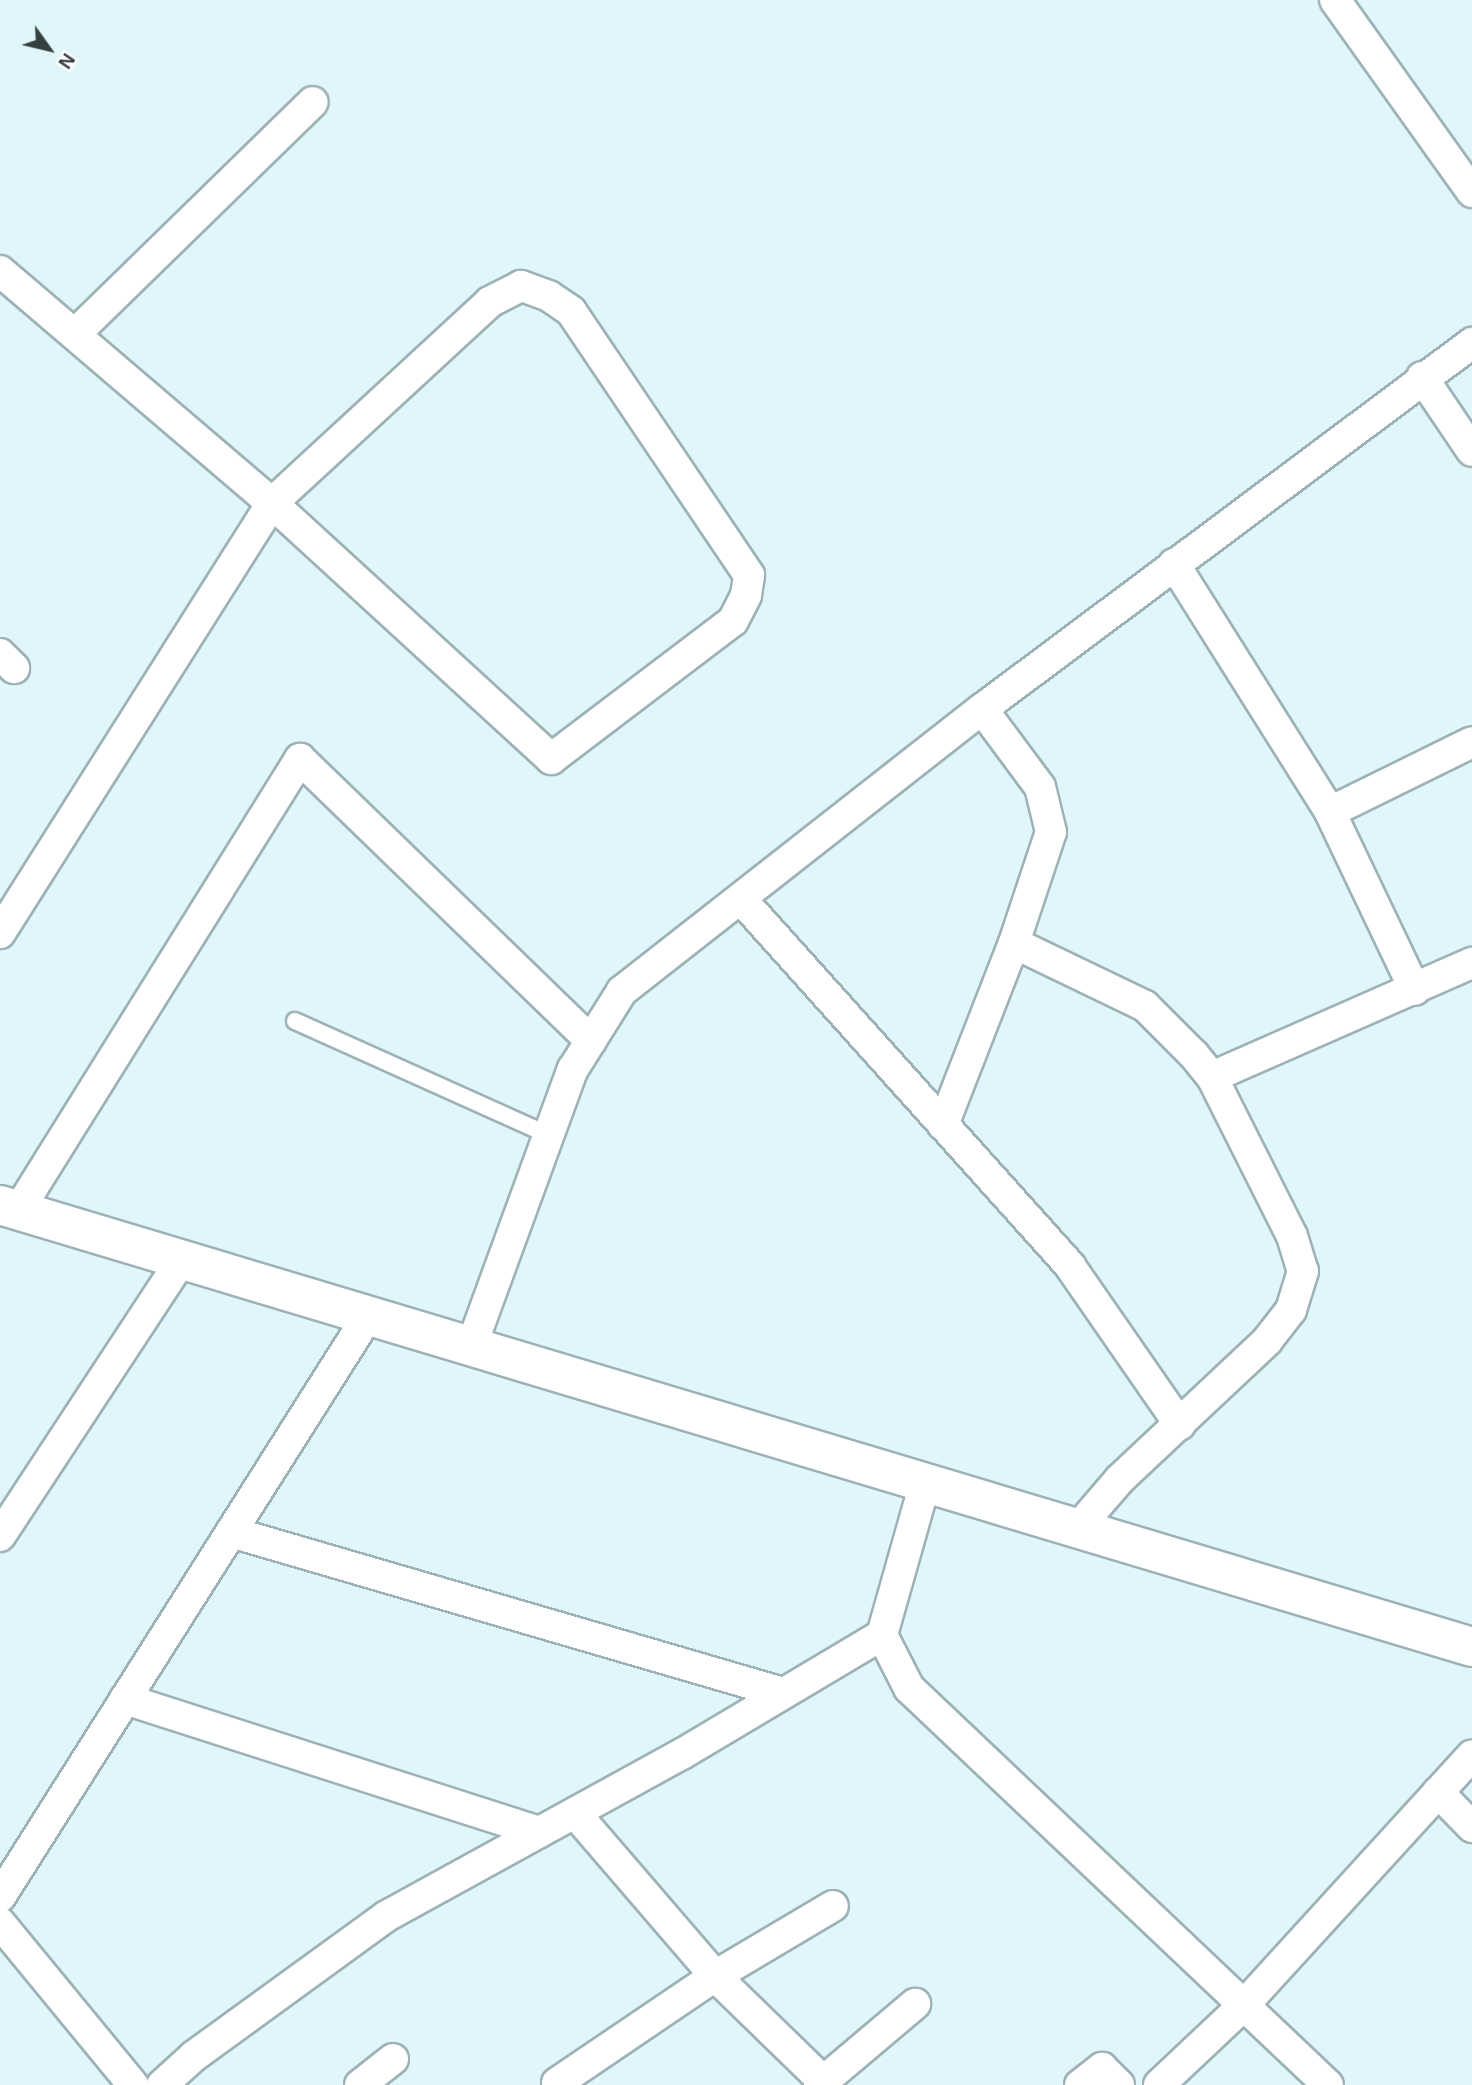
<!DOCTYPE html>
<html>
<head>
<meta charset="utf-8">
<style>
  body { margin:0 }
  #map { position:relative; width:1472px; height:2085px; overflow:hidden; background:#e0f6fa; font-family:Helvetica,sans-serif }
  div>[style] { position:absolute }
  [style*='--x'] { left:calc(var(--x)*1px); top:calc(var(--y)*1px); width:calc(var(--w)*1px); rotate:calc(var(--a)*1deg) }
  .roads { filter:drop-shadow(2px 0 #9db2b6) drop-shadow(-2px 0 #9db2b6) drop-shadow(0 2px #9db2b6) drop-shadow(0 -2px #9db2b6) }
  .service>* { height:16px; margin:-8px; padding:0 8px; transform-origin:8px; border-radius:8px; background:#fff }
  .minor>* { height:30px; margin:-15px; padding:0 15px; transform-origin:15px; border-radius:15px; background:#fff }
  .secondary>* { height:38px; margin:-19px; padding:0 19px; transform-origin:19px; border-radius:19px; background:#fff }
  span { translate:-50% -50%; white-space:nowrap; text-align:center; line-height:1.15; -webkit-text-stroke:7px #fff; paint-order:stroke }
  .north { position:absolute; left:14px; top:14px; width:70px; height:70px; -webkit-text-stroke:5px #fff; paint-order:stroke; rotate:124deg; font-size:19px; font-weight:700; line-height:28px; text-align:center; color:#363f40 }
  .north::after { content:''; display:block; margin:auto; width:24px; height:32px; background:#363f40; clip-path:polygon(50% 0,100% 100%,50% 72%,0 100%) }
</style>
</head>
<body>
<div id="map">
  <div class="roads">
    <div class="service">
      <i style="--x:295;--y:1021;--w:278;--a:24.2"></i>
    </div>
    <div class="minor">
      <i style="--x:1335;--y:0;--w:236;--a:54.5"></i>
      <i style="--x:0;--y:271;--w:358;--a:40.5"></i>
      <i style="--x:272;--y:503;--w:379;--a:42.5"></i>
      <i style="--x:551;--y:759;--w:228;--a:-37.2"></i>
      <i style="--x:733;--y:621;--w:29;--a:-63"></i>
      <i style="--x:746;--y:595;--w:20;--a:-81"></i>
      <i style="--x:749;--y:575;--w:318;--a:-124"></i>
      <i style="--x:571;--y:311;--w:27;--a:-146"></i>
      <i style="--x:549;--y:296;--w:30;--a:-160"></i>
      <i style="--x:521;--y:286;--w:35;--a:153"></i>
      <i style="--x:490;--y:302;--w:297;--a:137.3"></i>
      <i style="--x:272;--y:503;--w:509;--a:122.32"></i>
      <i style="--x:75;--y:334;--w:332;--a:-44.3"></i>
      <i style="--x:1422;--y:377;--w:89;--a:56"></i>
      <i style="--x:1174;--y:564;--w:293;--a:57.8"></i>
      <i style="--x:1330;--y:812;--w:197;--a:64.5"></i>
      <i style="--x:0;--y:654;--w:20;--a:45"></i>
      <i style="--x:1330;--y:812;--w:158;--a:-26.2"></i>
      <i style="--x:741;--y:899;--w:493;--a:48.1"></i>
      <i style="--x:1070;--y:1266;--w:193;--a:55.3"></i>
      <i style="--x:1014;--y:943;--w:145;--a:25.7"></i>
      <i style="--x:1145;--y:1006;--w:69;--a:45"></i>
      <i style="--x:1194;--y:1055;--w:28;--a:51"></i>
      <i style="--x:1212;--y:1077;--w:178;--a:63.3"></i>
      <i style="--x:1292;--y:1236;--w:37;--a:73"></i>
      <i style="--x:1303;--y:1271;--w:41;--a:107.1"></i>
      <i style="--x:1291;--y:1310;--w:39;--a:128"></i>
      <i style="--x:1267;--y:1341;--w:202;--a:136.8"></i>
      <i style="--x:1120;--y:1479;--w:66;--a:130.7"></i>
      <i style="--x:1212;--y:1077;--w:284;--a:-23.7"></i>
      <i style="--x:943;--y:1125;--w:195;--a:-68.7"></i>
      <i style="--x:1014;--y:943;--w:117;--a:-71.6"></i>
      <i style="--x:1051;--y:832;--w:46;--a:-103.7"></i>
      <i style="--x:1040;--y:787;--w:97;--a:-126.6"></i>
      <i style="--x:18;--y:1211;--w:533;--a:-58.04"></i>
      <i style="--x:300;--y:759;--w:405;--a:44.1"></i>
      <i style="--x:471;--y:1347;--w:296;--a:-69.9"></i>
      <i style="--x:573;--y:1069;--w:92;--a:-57.9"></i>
      <i style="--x:622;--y:991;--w:457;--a:-38.1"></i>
      <i style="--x:982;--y:709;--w:612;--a:-36.76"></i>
      <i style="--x:231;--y:1532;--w:575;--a:16.26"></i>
      <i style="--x:0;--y:1536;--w:330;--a:-56.7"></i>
      <i style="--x:882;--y:1635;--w:59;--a:63"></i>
      <i style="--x:909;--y:1688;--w:577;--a:43.46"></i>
      <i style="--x:125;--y:1699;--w:435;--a:17.8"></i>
      <i style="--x:1438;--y:1792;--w:49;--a:45.8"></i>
      <i style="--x:575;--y:1813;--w:215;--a:49.3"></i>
      <i style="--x:715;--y:1976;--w:156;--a:44.2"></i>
      <i style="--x:0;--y:1897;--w:688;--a:-57.65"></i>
      <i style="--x:0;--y:1923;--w:210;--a:50.6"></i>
      <i style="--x:557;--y:2083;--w:191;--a:-34.1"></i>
      <i style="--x:715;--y:1976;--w:137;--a:-30.7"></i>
      <i style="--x:162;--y:2085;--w:43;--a:-42.2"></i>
      <i style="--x:194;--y:2056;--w:238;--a:-36"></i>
      <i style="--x:387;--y:1916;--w:337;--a:-28.8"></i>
      <i style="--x:682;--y:1754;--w:233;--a:-30.8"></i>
      <i style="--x:882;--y:1635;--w:158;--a:-74.2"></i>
      <i style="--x:360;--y:2085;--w:42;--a:-38.2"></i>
      <i style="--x:819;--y:2085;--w:126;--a:-40.2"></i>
      <i style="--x:1080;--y:2085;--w:28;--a:-38"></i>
      <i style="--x:1102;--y:2068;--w:24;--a:45"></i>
      <i style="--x:1159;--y:2085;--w:117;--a:-43.3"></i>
      <i style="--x:1244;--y:2005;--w:338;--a:-47.6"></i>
    </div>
    <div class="secondary">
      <i style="--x:0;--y:1205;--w:1537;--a:16.71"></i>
    </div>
  </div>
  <div class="north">N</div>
</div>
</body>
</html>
